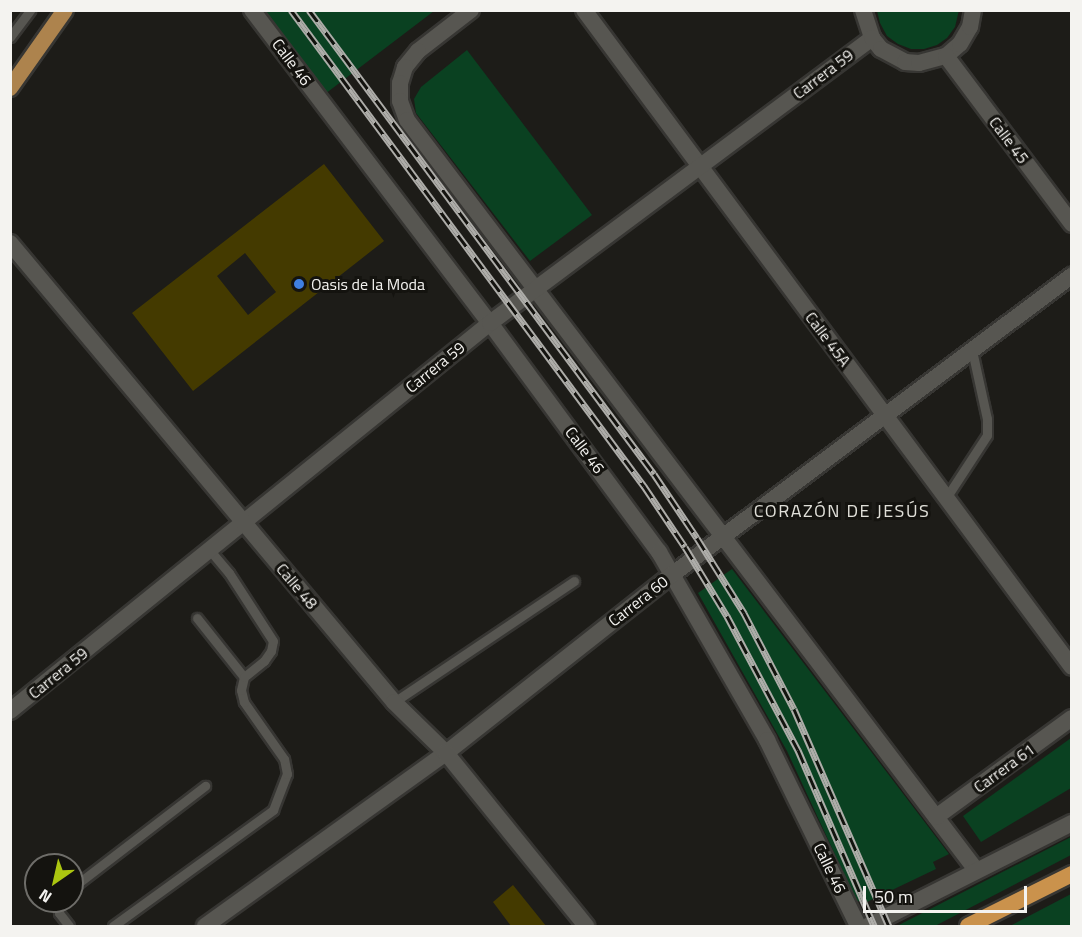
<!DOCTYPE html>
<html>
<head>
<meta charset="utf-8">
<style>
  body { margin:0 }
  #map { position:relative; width:1082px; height:937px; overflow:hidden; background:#1d1c18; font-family:"Titillium Web",sans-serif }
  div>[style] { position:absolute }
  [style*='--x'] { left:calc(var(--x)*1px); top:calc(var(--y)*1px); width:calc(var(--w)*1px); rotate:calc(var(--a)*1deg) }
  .green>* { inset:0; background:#0a4121 }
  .building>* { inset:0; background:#443a00 }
  .roads { filter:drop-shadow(2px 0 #373633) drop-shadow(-2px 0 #373633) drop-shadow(0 2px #373633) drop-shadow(0 -2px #373633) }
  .service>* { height:9px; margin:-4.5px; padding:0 4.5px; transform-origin:4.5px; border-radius:4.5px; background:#575651 }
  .minor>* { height:16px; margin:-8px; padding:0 8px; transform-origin:8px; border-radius:8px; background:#575651 }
  .tertiary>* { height:16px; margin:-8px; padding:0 8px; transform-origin:8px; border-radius:8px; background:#575651 }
  .primary>* { height:16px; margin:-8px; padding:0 8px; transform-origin:8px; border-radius:8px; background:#ad834d }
  .trunk>* { height:16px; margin:-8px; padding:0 8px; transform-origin:8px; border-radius:8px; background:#ca924c }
  .rail>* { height:7px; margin-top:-3.5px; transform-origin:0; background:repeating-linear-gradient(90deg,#14130f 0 14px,#aeada9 0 28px); box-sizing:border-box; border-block:2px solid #aeada9 }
  .dots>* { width:16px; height:16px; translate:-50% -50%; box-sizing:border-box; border:3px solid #14130f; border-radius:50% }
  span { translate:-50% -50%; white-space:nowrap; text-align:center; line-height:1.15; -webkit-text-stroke:6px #14130f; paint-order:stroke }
  .street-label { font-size:16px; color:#f4f3f0 }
  .poi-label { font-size:16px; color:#f4f3f0 }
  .left { translate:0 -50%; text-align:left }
  .neighbourhood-label { font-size:18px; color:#e0dfd8; letter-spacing:1.5px }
  .frame { position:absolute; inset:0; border:12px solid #f4f3f0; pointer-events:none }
  .north { position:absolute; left:24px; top:853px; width:60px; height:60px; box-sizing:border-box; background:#14130f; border:2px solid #6e6d69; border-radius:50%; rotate:214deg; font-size:16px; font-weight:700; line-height:24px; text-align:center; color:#f4f3f0 }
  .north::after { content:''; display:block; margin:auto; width:21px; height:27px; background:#acc610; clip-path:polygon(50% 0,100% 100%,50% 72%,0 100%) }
  .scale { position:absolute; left:863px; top:886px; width:164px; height:27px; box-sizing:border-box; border:3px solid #f4f3f0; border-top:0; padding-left:8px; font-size:18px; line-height:21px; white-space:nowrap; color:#f4f3f0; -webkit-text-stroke:4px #14130f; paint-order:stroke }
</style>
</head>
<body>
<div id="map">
  <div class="green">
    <i style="clip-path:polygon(959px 10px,955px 27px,947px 38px,937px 45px,924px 49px,911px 49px,898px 44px,887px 36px,880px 23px,877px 11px)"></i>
    <i style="clip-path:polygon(260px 11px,434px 11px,325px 94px)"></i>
    <i style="clip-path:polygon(467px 50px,592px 215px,530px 261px,416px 113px,414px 99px,421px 87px)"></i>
    <i style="clip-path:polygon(732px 569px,949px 854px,933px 862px,936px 869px,867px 902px,865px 898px,857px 902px,787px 751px,698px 593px)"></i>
    <i style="clip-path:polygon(1071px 738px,1071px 788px,981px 842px,963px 816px)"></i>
    <i style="clip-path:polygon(1071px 837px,1071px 855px,935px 926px,897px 926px)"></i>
    <i style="clip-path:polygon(1071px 894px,1071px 925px,1010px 926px)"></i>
  </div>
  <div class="building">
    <i style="clip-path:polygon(evenodd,324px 164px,384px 241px,193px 391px,132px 313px,324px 164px,245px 253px,276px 292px,248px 315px,217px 276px,245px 253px)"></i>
    <i style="clip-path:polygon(513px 885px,546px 926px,511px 926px,493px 902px)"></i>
  </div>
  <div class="roads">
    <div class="service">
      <i style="--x:10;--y:37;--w:34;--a:-53"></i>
      <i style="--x:946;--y:498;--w:75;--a:-56.9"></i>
      <i style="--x:987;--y:435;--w:16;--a:-90"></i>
      <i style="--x:987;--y:419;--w:71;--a:-102.3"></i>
      <i style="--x:197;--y:618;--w:75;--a:51.5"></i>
      <i style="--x:394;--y:702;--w:217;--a:-33.9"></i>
      <i style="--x:72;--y:888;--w:168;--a:-37.5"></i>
      <i style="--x:58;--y:901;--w:12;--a:85"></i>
      <i style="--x:59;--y:913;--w:16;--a:52"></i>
      <i style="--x:113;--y:926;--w:198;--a:-35.9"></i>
      <i style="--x:273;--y:810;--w:39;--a:-69"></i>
      <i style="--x:287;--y:774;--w:15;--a:-101"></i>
      <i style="--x:284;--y:759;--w:70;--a:-125.1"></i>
      <i style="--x:244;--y:702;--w:12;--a:-104"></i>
      <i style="--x:241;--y:690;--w:13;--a:-77"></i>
      <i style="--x:244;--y:677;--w:26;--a:-39"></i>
      <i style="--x:264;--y:661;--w:12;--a:-55"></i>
      <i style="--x:271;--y:651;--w:10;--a:-79"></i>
      <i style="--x:273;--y:641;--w:81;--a:-122.9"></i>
      <i style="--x:229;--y:573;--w:30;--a:-130"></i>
    </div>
    <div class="minor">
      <i style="--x:252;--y:10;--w:393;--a:52.8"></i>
      <i style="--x:490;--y:323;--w:285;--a:53.6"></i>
      <i style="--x:659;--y:552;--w:217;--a:60.1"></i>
      <i style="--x:767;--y:740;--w:207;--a:63.9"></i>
      <i style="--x:471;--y:10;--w:67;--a:142.3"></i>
      <i style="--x:418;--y:51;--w:21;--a:129"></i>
      <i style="--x:405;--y:67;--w:17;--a:107"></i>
      <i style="--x:400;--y:83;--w:18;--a:90"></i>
      <i style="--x:400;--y:101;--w:20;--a:70"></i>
      <i style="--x:407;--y:120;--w:941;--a:52.81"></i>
      <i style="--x:584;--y:10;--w:818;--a:53.4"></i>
      <i style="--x:10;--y:711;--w:617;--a:-38.95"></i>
      <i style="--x:490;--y:323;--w:477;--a:-36.7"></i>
      <i style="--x:936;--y:817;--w:168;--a:-36.1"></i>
      <i style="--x:205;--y:926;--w:297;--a:-35.7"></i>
      <i style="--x:446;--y:753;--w:289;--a:-38.3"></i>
      <i style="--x:673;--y:574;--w:498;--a:-36.8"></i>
    </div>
    <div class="tertiary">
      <i style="--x:863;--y:10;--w:29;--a:72"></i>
      <i style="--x:872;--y:38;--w:14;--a:51"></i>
      <i style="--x:881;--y:49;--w:27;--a:28"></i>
      <i style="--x:905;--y:62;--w:14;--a:4"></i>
      <i style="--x:919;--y:63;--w:28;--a:-15"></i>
      <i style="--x:946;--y:56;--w:18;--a:-41"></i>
      <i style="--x:960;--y:44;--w:20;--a:-60"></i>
      <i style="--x:970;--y:27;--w:17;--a:-80"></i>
      <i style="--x:946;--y:56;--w:210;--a:53.1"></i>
      <i style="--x:10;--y:243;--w:598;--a:50.08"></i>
      <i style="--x:394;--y:702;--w:73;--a:44.4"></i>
      <i style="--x:446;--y:753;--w:223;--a:51"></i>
      <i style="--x:868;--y:926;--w:229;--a:-26.8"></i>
    </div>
    <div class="primary">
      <i style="--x:10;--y:88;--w:95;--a:-54.8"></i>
    </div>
    <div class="trunk">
      <i style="--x:968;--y:926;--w:116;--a:-26.6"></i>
    </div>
  </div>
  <div class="rail">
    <i style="--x:291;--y:10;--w:593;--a:53.44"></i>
    <i style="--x:644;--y:486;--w:73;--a:56.1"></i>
    <i style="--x:685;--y:547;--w:81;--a:58.7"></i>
    <i style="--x:727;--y:616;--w:152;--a:62.1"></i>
    <i style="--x:798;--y:750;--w:192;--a:66.6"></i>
    <i style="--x:309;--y:10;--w:578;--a:53.37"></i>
    <i style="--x:654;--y:474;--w:77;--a:56.1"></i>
    <i style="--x:697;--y:538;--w:89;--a:57.9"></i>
    <i style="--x:744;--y:613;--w:108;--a:62.5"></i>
    <i style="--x:794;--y:709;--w:237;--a:66.4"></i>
  </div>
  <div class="dots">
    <i style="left:299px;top:284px;background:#3f7fe0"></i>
  </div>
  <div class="street-label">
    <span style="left:292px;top:62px;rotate:53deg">Calle 46</span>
    <span style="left:823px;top:74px;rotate:-37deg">Carrera 59</span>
    <span style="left:1009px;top:140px;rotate:53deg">Calle 45</span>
    <span style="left:828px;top:339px;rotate:53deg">Calle 45A</span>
    <span style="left:435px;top:367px;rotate:-39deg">Carrera 59</span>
    <span style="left:585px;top:450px;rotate:53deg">Calle 46</span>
    <span style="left:297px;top:586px;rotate:50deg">Calle 48</span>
    <span style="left:638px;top:601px;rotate:-38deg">Carrera 60</span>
    <span style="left:58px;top:673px;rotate:-39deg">Carrera 59</span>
    <span style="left:1004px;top:768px;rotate:-36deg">Carrera 61</span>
    <span style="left:830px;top:868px;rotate:64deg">Calle 46</span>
  </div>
  <div class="poi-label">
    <span class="left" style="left:311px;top:284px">Oasis de la Moda</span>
  </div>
  <div class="neighbourhood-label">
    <span style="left:842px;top:511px">CORAZÓN DE JESÚS</span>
  </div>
  <div class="frame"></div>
  <div class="north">N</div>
  <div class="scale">50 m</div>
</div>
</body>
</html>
